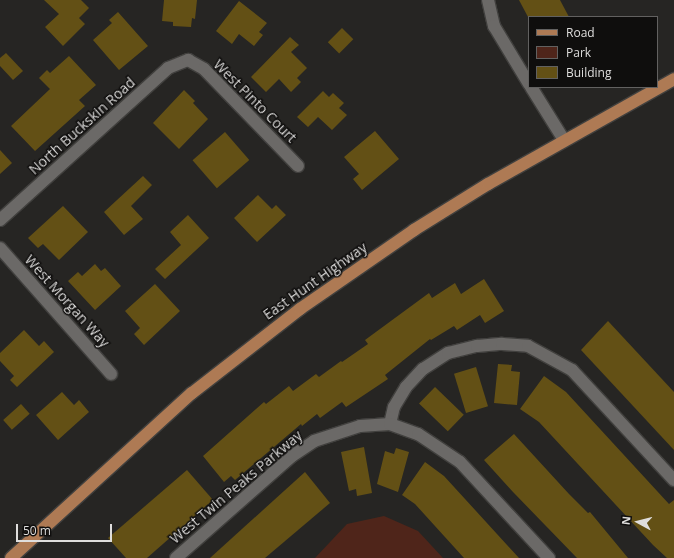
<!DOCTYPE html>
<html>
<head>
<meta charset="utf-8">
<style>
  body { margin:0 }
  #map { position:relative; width:674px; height:558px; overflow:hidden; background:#262523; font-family:"Open Sans",sans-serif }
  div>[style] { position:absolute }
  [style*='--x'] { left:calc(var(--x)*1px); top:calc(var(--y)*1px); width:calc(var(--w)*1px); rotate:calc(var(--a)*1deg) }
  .green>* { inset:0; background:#4f251a }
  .building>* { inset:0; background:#635015; transform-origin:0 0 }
  .roads { filter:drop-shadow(1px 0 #41403e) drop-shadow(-1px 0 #41403e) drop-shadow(0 1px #41403e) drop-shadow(0 -1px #41403e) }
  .minor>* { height:12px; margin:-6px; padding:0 6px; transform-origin:6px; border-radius:6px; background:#6b6967 }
  .major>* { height:12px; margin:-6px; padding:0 6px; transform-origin:6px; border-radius:6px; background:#ae7a54 }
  span { translate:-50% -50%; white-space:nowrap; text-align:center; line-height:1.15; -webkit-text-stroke:3px #0f0e0d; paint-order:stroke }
  .street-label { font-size:14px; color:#dfdedd }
  .legend { position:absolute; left:528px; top:16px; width:130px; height:72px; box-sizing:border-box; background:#0f0e0d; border:1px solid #626160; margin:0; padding:5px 7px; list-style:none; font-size:12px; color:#dfdedd }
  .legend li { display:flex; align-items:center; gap:8px; height:20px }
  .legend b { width:20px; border:1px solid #626160 }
  .north { position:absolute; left:618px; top:502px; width:40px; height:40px; -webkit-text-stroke:3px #0f0e0d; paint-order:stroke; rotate:277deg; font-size:11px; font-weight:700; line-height:16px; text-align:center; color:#dfdedd }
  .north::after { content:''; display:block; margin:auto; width:14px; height:18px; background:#dfdedd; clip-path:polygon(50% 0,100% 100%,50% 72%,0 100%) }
  .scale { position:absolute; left:16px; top:524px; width:96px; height:18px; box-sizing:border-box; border:2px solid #dfdedd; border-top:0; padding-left:5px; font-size:12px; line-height:14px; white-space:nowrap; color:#dfdedd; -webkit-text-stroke:3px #0f0e0d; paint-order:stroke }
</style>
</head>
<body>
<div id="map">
  <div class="green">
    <i style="clip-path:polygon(384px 516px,418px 531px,443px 558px,315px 558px,347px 524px)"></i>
  </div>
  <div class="building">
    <i style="clip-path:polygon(44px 0,81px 0,89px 8px,79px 18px,85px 24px,63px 46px,45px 27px,59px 14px)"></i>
    <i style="clip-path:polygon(164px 0,197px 0,195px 19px,192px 18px,191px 27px,173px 26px,173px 22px,162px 21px)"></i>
    <i style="clip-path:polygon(519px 0,560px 0,569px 17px,528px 17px)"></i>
    <i style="clip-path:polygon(239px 1px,267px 23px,259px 32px,263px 35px,254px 46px,239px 34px,232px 44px,216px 31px)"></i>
    <i style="clip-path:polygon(118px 12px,148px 46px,119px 70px,93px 40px,112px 23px,109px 20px)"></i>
    <i style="left:342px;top:28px;width:16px;height:20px;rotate:45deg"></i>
    <i style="clip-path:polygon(290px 37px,299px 45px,291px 52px,307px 68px,297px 78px,301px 82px,291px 92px,279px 79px,266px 92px,251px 77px)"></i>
    <i style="clip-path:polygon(6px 53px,23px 71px,13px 80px,0 66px,0 58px)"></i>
    <i style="clip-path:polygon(69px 56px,96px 85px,79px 100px,85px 106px,35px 151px,11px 126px,50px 89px,39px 78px,47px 70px,50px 73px)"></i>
    <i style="clip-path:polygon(184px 90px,195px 101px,193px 103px,208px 119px,179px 149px,153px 123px)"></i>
    <i style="clip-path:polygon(323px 91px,329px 97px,333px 93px,344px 103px,339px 108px,347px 115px,332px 130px,318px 117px,308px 127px,297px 117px)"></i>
    <i style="clip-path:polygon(375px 131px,399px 159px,362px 190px,353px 179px,359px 174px,344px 157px)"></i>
    <i style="left:225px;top:132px;width:37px;height:43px;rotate:49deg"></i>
    <i style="clip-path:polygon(0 150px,12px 163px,0 174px)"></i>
    <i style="clip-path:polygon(143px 176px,152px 185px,131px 206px,143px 219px,124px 235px,104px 212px)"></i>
    <i style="clip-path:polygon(258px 195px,272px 209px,276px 205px,286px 215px,257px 242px,234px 218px)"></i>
    <i style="clip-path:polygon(63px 206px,88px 232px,59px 260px,43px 244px,38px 248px,28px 238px)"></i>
    <i style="clip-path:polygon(188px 215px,209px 238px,165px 279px,155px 269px,181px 245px,170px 232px)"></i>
    <i style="clip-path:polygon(95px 264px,101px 271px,105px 268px,121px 286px,95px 310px,68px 281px,78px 272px,82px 276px)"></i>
    <i style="clip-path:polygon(484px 279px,504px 311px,485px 323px,480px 315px,457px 330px,454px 326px,431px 340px,430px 339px,385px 375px,388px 379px,346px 407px,342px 402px,320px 418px,317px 414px,302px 426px,301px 424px,235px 480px,231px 476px,224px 482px,203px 456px,264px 402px,266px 404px,289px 386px,293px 391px,316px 374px,319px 377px,341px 361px,342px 362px,368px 344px,365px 340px,429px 293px,432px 298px,455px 283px,461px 294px)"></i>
    <i style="clip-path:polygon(155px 284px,180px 311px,144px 345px,134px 334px,140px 328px,125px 311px)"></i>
    <i style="clip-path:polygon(608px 321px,674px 392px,674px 450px,581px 350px)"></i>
    <i style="clip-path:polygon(24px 330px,39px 346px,44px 341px,54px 352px,17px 387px,10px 380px,14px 376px,0 361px,0 353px)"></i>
    <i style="clip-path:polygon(498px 364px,512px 365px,511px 371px,520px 372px,517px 405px,494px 403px)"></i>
    <i style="left:476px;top:367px;width:41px;height:23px;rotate:73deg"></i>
    <i style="clip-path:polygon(544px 376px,566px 392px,669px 504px,674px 500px,674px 558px,667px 558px,653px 545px,539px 422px,520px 409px)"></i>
    <i style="left:435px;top:387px;width:40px;height:23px;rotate:44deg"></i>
    <i style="clip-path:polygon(62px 392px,74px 405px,79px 400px,89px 412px,58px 440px,36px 415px)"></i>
    <i style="left:21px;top:404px;width:13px;height:24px;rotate:48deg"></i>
    <i style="clip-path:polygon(514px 434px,569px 494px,588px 513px,590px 512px,628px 558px,577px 558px,513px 492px,484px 460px)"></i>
    <i style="clip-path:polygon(364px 447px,372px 493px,357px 496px,356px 489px,349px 491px,341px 452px)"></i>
    <i style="clip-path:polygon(396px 448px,409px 452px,398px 492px,377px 484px,385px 451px,394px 454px)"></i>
    <i style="clip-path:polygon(425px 462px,444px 476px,519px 558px,464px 558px,415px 504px,402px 495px)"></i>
    <i style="clip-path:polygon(187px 470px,213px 500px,147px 558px,126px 558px,108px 538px)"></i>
    <i style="clip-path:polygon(305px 472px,330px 503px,265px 558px,210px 558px)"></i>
  </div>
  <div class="roads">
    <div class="minor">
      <i style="--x:488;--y:0;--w:27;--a:77"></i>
      <i style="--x:494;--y:26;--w:68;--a:58.9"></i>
      <i style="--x:531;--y:87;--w:62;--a:58.1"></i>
      <i style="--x:0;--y:220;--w:227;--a:-42.1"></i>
      <i style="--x:168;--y:68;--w:22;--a:-22"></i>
      <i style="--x:188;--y:60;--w:18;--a:29"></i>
      <i style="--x:204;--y:69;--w:135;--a:45.9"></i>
      <i style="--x:0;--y:248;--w:168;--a:48.6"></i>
      <i style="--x:390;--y:424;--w:17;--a:-77"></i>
      <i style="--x:394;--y:407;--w:23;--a:-59"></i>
      <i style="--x:406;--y:387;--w:25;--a:-47"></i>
      <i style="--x:423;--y:369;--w:30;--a:-33"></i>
      <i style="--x:448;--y:353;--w:30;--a:-14"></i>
      <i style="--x:477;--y:346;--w:25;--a:-5"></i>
      <i style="--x:502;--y:344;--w:26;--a:4"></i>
      <i style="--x:528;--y:346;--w:50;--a:28.6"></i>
      <i style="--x:572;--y:370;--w:150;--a:47.2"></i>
      <i style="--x:176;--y:558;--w:154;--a:-41.3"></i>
      <i style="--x:292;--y:456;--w:27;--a:-34"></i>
      <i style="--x:314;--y:441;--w:48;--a:-18.1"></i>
      <i style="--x:360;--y:426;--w:30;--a:-4"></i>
      <i style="--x:390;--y:424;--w:30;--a:20"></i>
      <i style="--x:418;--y:434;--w:50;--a:33.7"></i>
      <i style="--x:460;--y:462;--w:131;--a:47.2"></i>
    </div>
    <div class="major">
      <i style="--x:11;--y:558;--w:245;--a:-42.4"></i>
      <i style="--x:192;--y:393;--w:137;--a:-37.9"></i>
      <i style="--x:300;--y:309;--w:139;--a:-34.7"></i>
      <i style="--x:414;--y:230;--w:87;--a:-31.9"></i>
      <i style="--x:488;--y:184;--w:214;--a:-29.4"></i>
    </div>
  </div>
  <div class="street-label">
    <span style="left:255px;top:101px;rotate:45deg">West Pinto Court</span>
    <span style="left:82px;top:126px;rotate:-42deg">North Buckskin Road</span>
    <span style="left:315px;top:281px;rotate:-35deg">East Hunt Highway</span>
    <span style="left:67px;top:301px;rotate:48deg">West Morgan Way</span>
    <span style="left:236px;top:487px;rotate:-40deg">West Twin Peaks Parkway</span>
  </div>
  <ul class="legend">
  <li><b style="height:5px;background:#ae7a54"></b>Road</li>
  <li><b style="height:11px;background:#4f251a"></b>Park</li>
  <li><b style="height:11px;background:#635015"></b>Building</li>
  </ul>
  <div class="north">N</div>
  <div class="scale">50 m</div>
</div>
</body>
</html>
